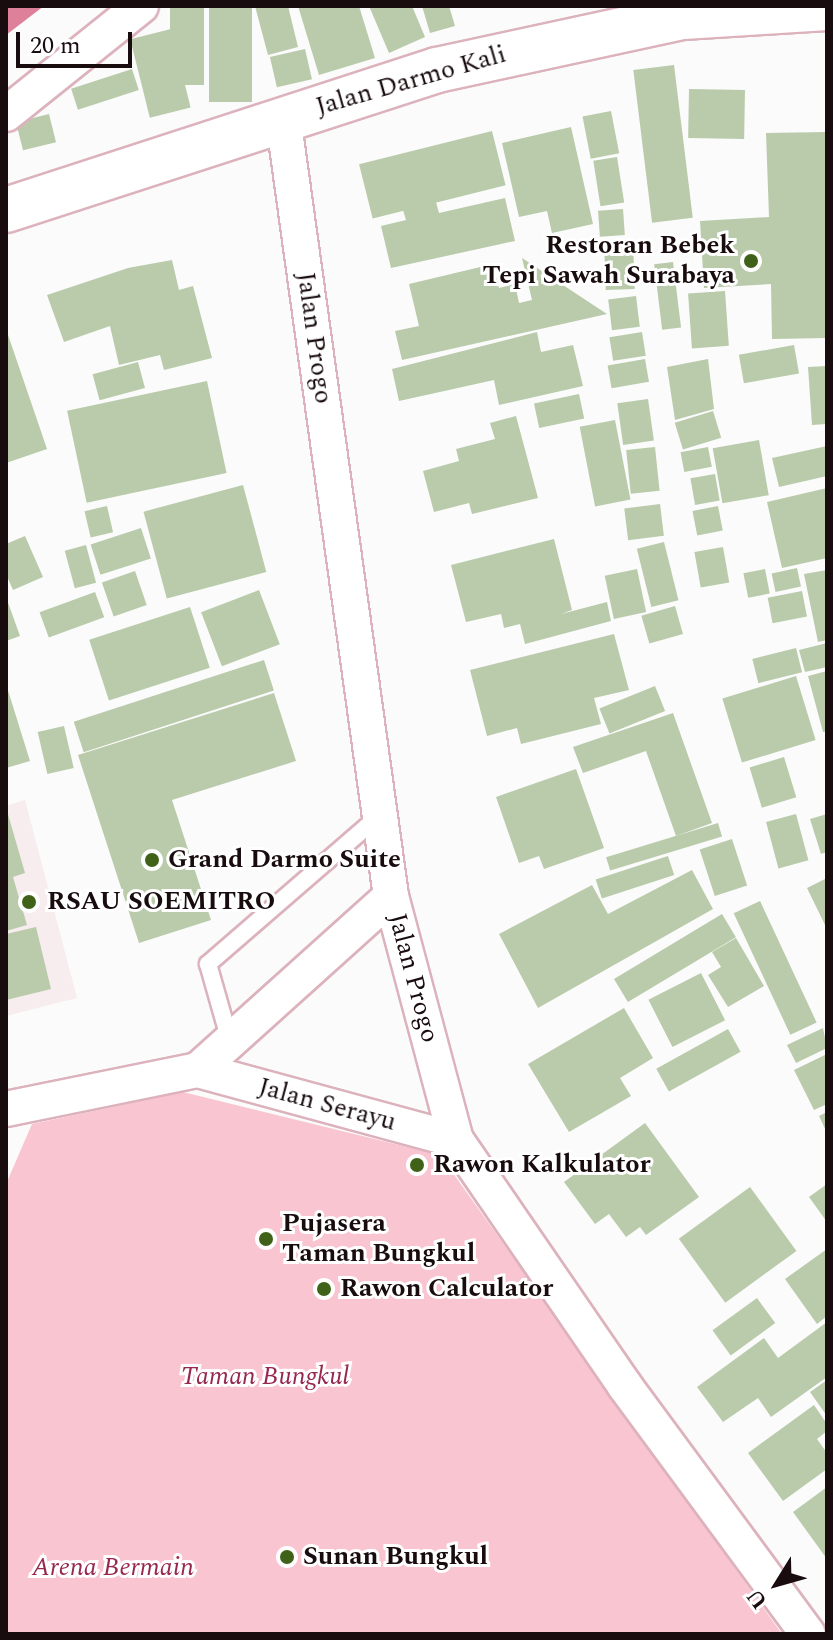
<!DOCTYPE html>
<html>
<head>
<meta charset="utf-8">
<style>
  body { margin:0 }
  #map { position:relative; width:833px; height:1640px; overflow:hidden; background:#fbfbfb; font-family:Spectral,serif }
  div>[style] { position:absolute }
  [style*='--x'] { left:calc(var(--x)*1px); top:calc(var(--y)*1px); width:calc(var(--w)*1px); rotate:calc(var(--a)*1deg) }
  .built>* { inset:0; background:#f7ecee }
  .green>* { inset:0; background:#f9c5d1 }
  .water>* { inset:0; background:#de8099 }
  .building>* { inset:0; background:#b9cbaa; transform-origin:0 0 }
  .roads { filter:drop-shadow(2px 0 #dcb2bc) drop-shadow(-2px 0 #dcb2bc) drop-shadow(0 2px #dcb2bc) drop-shadow(0 -2px #dcb2bc) }
  .service>* { height:16px; margin:-8px; padding:0 8px; transform-origin:8px; border-radius:8px; background:#fff }
  .minor>* { height:34px; margin:-17px; padding:0 17px; transform-origin:17px; border-radius:17px; background:#fff }
  .secondary>* { height:44px; margin:-22px; padding:0 22px; transform-origin:22px; border-radius:22px; background:#fff }
  .dots>* { width:22px; height:22px; translate:-50% -50%; box-sizing:border-box; border:4px solid #fff; border-radius:50% }
  span { translate:-50% -50%; white-space:nowrap; text-align:center; line-height:1.15; -webkit-text-stroke:6px #fff; paint-order:stroke }
  .street-label { font-size:26px; color:#190c0f }
  .poi-label { font-size:26px; color:#190c0f; font-weight:700 }
  .right { translate:-100% -50%; text-align:right }
  .left { translate:0 -50%; text-align:left }
  .park-label { font-size:26px; color:#96274f; font-style:italic }
  .frame { position:absolute; inset:0; border:8px solid #190c0f; pointer-events:none }
  .north { position:absolute; left:737px; top:1544px; width:80px; height:80px; -webkit-text-stroke:6px #fff; paint-order:stroke; rotate:233deg; font-size:22px; font-weight:700; line-height:32px; text-align:center; color:#190c0f }
  .north::after { content:''; display:block; margin:auto; width:28px; height:36px; background:#190c0f; clip-path:polygon(50% 0,100% 100%,50% 72%,0 100%) }
  .scale { position:absolute; left:16px; top:32px; width:116px; height:36px; box-sizing:border-box; border:4px solid #190c0f; border-top:0; padding-left:10px; font-size:24px; line-height:28px; white-space:nowrap; color:#190c0f; -webkit-text-stroke:6px #fff; paint-order:stroke }
</style>
</head>
<body>
<div id="map">
  <div class="built">
    <i style="clip-path:polygon(25px 800px,77px 998px,6px 1016px,6px 806px)"></i>
  </div>
  <div class="green">
    <i style="clip-path:polygon(183px 1092px,440px 1155px,782px 1634px,6px 1634px,6px 1184px,32px 1124px)"></i>
  </div>
  <div class="water">
    <i style="clip-path:polygon(6px 6px,44px 6px,6px 35px)"></i>
  </div>
  <div class="building">
    <i style="left:170px;top:6px;width:34px;height:79px"></i>
    <i style="left:209px;top:6px;width:43px;height:96px"></i>
    <i style="clip-path:polygon(255px 6px,288px 6px,298px 47px,268px 55px)"></i>
    <i style="clip-path:polygon(298px 6px,359px 6px,375px 58px,319px 75px)"></i>
    <i style="clip-path:polygon(369px 6px,412px 6px,425px 37px,389px 53px)"></i>
    <i style="clip-path:polygon(422px 6px,449px 6px,455px 26px,430px 33px)"></i>
    <i style="left:171px;top:29px;width:81px;height:42px;rotate:76deg"></i>
    <i style="left:305px;top:49px;width:31px;height:36px;rotate:77deg"></i>
    <i style="left:674px;top:65px;width:154px;height:41px;rotate:83deg"></i>
    <i style="left:132px;top:69px;width:22px;height:64px;rotate:72deg"></i>
    <i style="left:689px;top:89px;width:56px;height:49px;rotate:1deg"></i>
    <i style="left:611px;top:111px;width:43px;height:29px;rotate:79deg"></i>
    <i style="left:49px;top:114px;width:29px;height:34px;rotate:76deg"></i>
    <i style="clip-path:polygon(571px 127px,593px 224px,552px 233px,547px 211px,519px 217px,502px 143px)"></i>
    <i style="left:492px;top:131px;width:56px;height:137px;rotate:76deg"></i>
    <i style="clip-path:polygon(827px 132px,827px 338px,772px 339px,771px 284px,704px 288px,700px 221px,769px 217px,766px 133px)"></i>
    <i style="left:617px;top:157px;width:46px;height:24px;rotate:81deg"></i>
    <i style="clip-path:polygon(505px 198px,515px 241px,391px 268px,381px 226px,406px 220px,403px 210px,436px 202px,439px 213px)"></i>
    <i style="left:623px;top:209px;width:26px;height:25px;rotate:86deg"></i>
    <i style="left:633px;top:241px;width:48px;height:29px;rotate:88deg"></i>
    <i style="clip-path:polygon(522px 258px,607px 314px,402px 360px,395px 331px,419px 326px,409px 284px,493px 264px,499px 288px,515px 284px,519px 303px,532px 300px)"></i>
    <i style="clip-path:polygon(172px 260px,179px 290px,193px 286px,212px 358px,164px 370px,160px 355px,119px 365px,110px 326px,64px 342px,47px 295px,128px 268px)"></i>
    <i style="left:673px;top:262px;width:66px;height:19px;rotate:83deg"></i>
    <i style="left:725px;top:291px;width:55px;height:37px;rotate:86deg"></i>
    <i style="left:636px;top:296px;width:31px;height:28px;rotate:83deg"></i>
    <i style="clip-path:polygon(6px 329px,47px 449px,6px 463px)"></i>
    <i style="clip-path:polygon(537px 332px,541px 352px,573px 345px,583px 386px,499px 405px,494px 380px,399px 401px,392px 369px)"></i>
    <i style="left:642px;top:332px;width:24px;height:33px;rotate:81deg"></i>
    <i style="left:794px;top:345px;width:29px;height:56px;rotate:80deg"></i>
    <i style="left:645px;top:359px;width:23px;height:38px;rotate:80deg"></i>
    <i style="clip-path:polygon(708px 359px,714px 409px,675px 420px,667px 367px)"></i>
    <i style="left:138px;top:362px;width:27px;height:47px;rotate:75deg"></i>
    <i style="clip-path:polygon(827px 366px,827px 424px,812px 425px,808px 367px)"></i>
    <i style="left:207px;top:381px;width:94px;height:143px;rotate:78deg"></i>
    <i style="left:579px;top:394px;width:25px;height:46px;rotate:78deg"></i>
    <i style="left:648px;top:399px;width:42px;height:31px;rotate:82deg"></i>
    <i style="left:713px;top:411px;width:28px;height:40px;rotate:73deg"></i>
    <i style="clip-path:polygon(516px 416px,538px 498px,472px 514px,469px 503px,434px 512px,423px 471px,459px 461px,456px 449px,495px 439px,490px 423px)"></i>
    <i style="left:615px;top:420px;width:81px;height:36px;rotate:79deg"></i>
    <i style="left:759px;top:440px;width:56px;height:47px;rotate:80deg"></i>
    <i style="clip-path:polygon(827px 446px,827px 476px,779px 487px,772px 458px)"></i>
    <i style="left:655px;top:447px;width:44px;height:29px;rotate:84deg"></i>
    <i style="left:708px;top:447px;width:20px;height:28px;rotate:79deg"></i>
    <i style="left:715px;top:474px;width:27px;height:25px;rotate:80deg"></i>
    <i style="left:243px;top:485px;width:90px;height:103px;rotate:75deg"></i>
    <i style="clip-path:polygon(827px 488px,827px 558px,782px 568px,767px 502px)"></i>
    <i style="left:660px;top:504px;width:32px;height:36px;rotate:83deg"></i>
    <i style="left:107px;top:506px;width:27px;height:23px;rotate:77deg"></i>
    <i style="left:718px;top:506px;width:25px;height:26px;rotate:79deg"></i>
    <i style="left:141px;top:528px;width:32px;height:53px;rotate:72deg"></i>
    <i style="clip-path:polygon(25px 536px,43px 577px,13px 590px,6px 574px,6px 544px)"></i>
    <i style="clip-path:polygon(554px 539px,572px 610px,561px 614px,607px 602px,611px 621px,525px 644px,520px 624px,504px 628px,501px 614px,466px 622px,451px 565px)"></i>
    <i style="left:664px;top:542px;width:60px;height:28px;rotate:76deg"></i>
    <i style="left:86px;top:545px;width:39px;height:22px;rotate:75deg"></i>
    <i style="left:723px;top:547px;width:36px;height:29px;rotate:80deg"></i>
    <i style="left:797px;top:568px;width:19px;height:26px;rotate:78deg"></i>
    <i style="left:637px;top:569px;width:44px;height:33px;rotate:78deg"></i>
    <i style="left:765px;top:569px;width:25px;height:22px;rotate:79deg"></i>
    <i style="clip-path:polygon(827px 570px,827px 640px,818px 642px,804px 574px)"></i>
    <i style="left:135px;top:571px;width:36px;height:35px;rotate:71deg"></i>
    <i style="left:259px;top:590px;width:58px;height:62px;rotate:69deg"></i>
    <i style="left:802px;top:591px;width:26px;height:35px;rotate:79deg"></i>
    <i style="left:95px;top:592px;width:27px;height:59px;rotate:70deg"></i>
    <i style="clip-path:polygon(6px 597px,20px 636px,6px 641px)"></i>
    <i style="left:675px;top:606px;width:29px;height:35px;rotate:74deg"></i>
    <i style="left:190px;top:607px;width:64px;height:106px;rotate:72deg"></i>
    <i style="clip-path:polygon(614px 634px,629px 690px,594px 698px,601px 724px,521px 744px,517px 728px,487px 736px,470px 670px)"></i>
    <i style="clip-path:polygon(827px 643px,827px 667px,805px 672px,799px 650px)"></i>
    <i style="left:796px;top:648px;width:25px;height:45px;rotate:76deg"></i>
    <i style="left:264px;top:660px;width:32px;height:200px;rotate:72deg"></i>
    <i style="clip-path:polygon(827px 671px,827px 731px,823px 732px,808px 676px)"></i>
    <i style="left:796px;top:676px;width:67px;height:77px;rotate:73deg"></i>
    <i style="clip-path:polygon(6px 684px,30px 761px,6px 768px)"></i>
    <i style="left:655px;top:686px;width:27px;height:60px;rotate:68deg"></i>
    <i style="clip-path:polygon(274px 693px,296px 761px,172px 800px,211px 920px,139px 943px,78px 755px)"></i>
    <i style="clip-path:polygon(673px 713px,712px 823px,676px 836px,646px 751px,583px 773px,573px 747px)"></i>
    <i style="left:64px;top:726px;width:43px;height:27px;rotate:77deg"></i>
    <i style="left:784px;top:757px;width:42px;height:36px;rotate:73deg"></i>
    <i style="clip-path:polygon(576px 769px,604px 848px,544px 869px,539px 856px,519px 863px,496px 797px)"></i>
    <i style="clip-path:polygon(7px 811px,25px 873px,13px 877px,27px 925px,6px 931px)"></i>
    <i style="left:796px;top:814px;width:48px;height:31px;rotate:75deg"></i>
    <i style="clip-path:polygon(827px 814px,827px 852px,821px 854px,810px 819px)"></i>
    <i style="left:718px;top:823px;width:14px;height:117px;rotate:73deg"></i>
    <i style="left:732px;top:839px;width:49px;height:34px;rotate:72deg"></i>
    <i style="left:668px;top:856px;width:20px;height:76px;rotate:72deg"></i>
    <i style="clip-path:polygon(692px 870px,713px 909px,538px 1008px,499px 934px,592px 885px,608px 914px)"></i>
    <i style="clip-path:polygon(827px 878px,827px 929px,807px 888px)"></i>
    <i style="left:760px;top:901px;width:134px;height:29px;rotate:65deg"></i>
    <i style="left:722px;top:914px;width:27px;height:126px;rotate:59deg"></i>
    <i style="clip-path:polygon(36px 927px,51px 989px,6px 1000px,6px 934px)"></i>
    <i style="clip-path:polygon(736px 938px,764px 986px,728px 1007px,708px 975px,721px 967px,712px 952px)"></i>
    <i style="left:701px;top:973px;width:53px;height:59px;rotate:63deg"></i>
    <i style="clip-path:polygon(624px 1008px,653px 1058px,620px 1078px,631px 1096px,569px 1132px,528px 1064px)"></i>
    <i style="clip-path:polygon(823px 1028px,827px 1048px,796px 1063px,787px 1045px)"></i>
    <i style="left:728px;top:1029px;width:26px;height:82px;rotate:61deg"></i>
    <i style="clip-path:polygon(827px 1054px,827px 1104px,814px 1110px,794px 1070px)"></i>
    <i style="clip-path:polygon(827px 1112px,827px 1133px,819px 1116px)"></i>
    <i style="clip-path:polygon(645px 1123px,699px 1197px,646px 1235px,640px 1227px,626px 1237px,609px 1214px,595px 1224px,564px 1182px)"></i>
    <i style="clip-path:polygon(827px 1184px,827px 1222px,809px 1197px)"></i>
    <i style="left:750px;top:1187px;width:79px;height:88px;rotate:54deg"></i>
    <i style="clip-path:polygon(827px 1249px,827px 1316px,817px 1324px,785px 1279px)"></i>
    <i style="left:757px;top:1298px;width:31px;height:55px;rotate:54deg"></i>
    <i style="clip-path:polygon(827px 1322px,827px 1377px,771px 1417px,758px 1398px,723px 1422px,697px 1387px,764px 1338px,778px 1358px)"></i>
    <i style="clip-path:polygon(827px 1380px,827px 1416px,810px 1392px)"></i>
    <i style="clip-path:polygon(814px 1405px,827px 1424px,827px 1431px,817px 1439px,827px 1453px,827px 1469px,783px 1501px,748px 1453px)"></i>
    <i style="clip-path:polygon(827px 1487px,827px 1559px,793px 1512px)"></i>
  </div>
  <div class="roads">
    <div class="service">
      <i style="--x:230;--y:1041;--w:80;--a:-105.9"></i>
      <i style="--x:208;--y:964;--w:226;--a:-40.9"></i>
    </div>
    <div class="minor">
      <i style="--x:6;--y:114;--w:173;--a:-38.7"></i>
      <i style="--x:283;--y:117;--w:786;--a:82.11"></i>
      <i style="--x:391;--y:896;--w:253;--a:75.1"></i>
      <i style="--x:456;--y:1140;--w:298;--a:55.5"></i>
      <i style="--x:625;--y:1386;--w:308;--a:53.6"></i>
      <i style="--x:198;--y:1070;--w:260;--a:-42"></i>
      <i style="--x:6;--y:1109;--w:196;--a:-11.5"></i>
      <i style="--x:198;--y:1070;--w:267;--a:15.2"></i>
    </div>
    <div class="secondary">
      <i style="--x:6;--y:210;--w:453;--a:-18"></i>
      <i style="--x:437;--y:70;--w:252;--a:-12.2"></i>
      <i style="--x:683;--y:17;--w:144;--a:-3.6"></i>
    </div>
  </div>
  <div class="dots">
    <i style="left:751px;top:261px;background:#406218"></i>
    <i style="left:152px;top:860px;background:#406218"></i>
    <i style="left:29px;top:902px;background:#406218"></i>
    <i style="left:417px;top:1165px;background:#406218"></i>
    <i style="left:266px;top:1239px;background:#406218"></i>
    <i style="left:324px;top:1289px;background:#406218"></i>
    <i style="left:287px;top:1557px;background:#406218"></i>
  </div>
  <div class="street-label">
    <span style="left:411px;top:81px;rotate:-16deg">Jalan Darmo Kali</span>
    <span style="left:314px;top:338px;rotate:82deg">Jalan Progo</span>
    <span style="left:413px;top:978px;rotate:75deg">Jalan Progo</span>
    <span style="left:327px;top:1105px;rotate:15deg">Jalan Serayu</span>
  </div>
  <div class="poi-label">
    <span class="right" style="left:735px;top:261px">Restoran Bebek<br>Tepi Sawah Surabaya</span>
    <span class="left" style="left:168px;top:860px">Grand Darmo Suite</span>
    <span class="left" style="left:47px;top:902px">RSAU SOEMITRO</span>
    <span class="left" style="left:433px;top:1165px">Rawon Kalkulator</span>
    <span class="left" style="left:282px;top:1239px">Pujasera<br>Taman Bungkul</span>
    <span class="left" style="left:340px;top:1289px">Rawon Calculator</span>
    <span class="left" style="left:303px;top:1557px">Sunan Bungkul</span>
  </div>
  <div class="park-label">
    <span style="left:265px;top:1377px">Taman Bungkul</span>
    <span style="left:113px;top:1568px">Arena Bermain</span>
  </div>
  <div class="frame"></div>
  <div class="north">U</div>
  <div class="scale">20 m</div>
</div>
</body>
</html>
